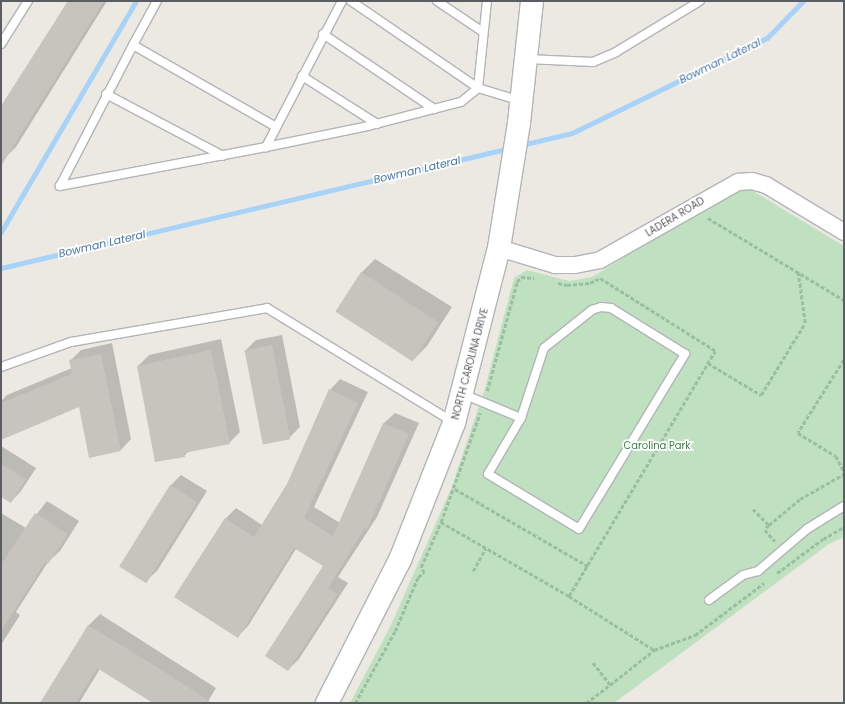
<!DOCTYPE html>
<html>
<head>
<meta charset="utf-8">
<style>
  body { margin:0 }
  #map { position:relative; width:845px; height:704px; overflow:hidden; background:#ece9e2; font-family:Poppins,sans-serif }
  div>[style] { position:absolute }
  [style*='--x'] { left:calc(var(--x)*1px); top:calc(var(--y)*1px); width:calc(var(--w)*1px); rotate:calc(var(--a)*1deg) }
  .green>* { inset:0; background:#c0e1c0 }
  .shadow>* { inset:0; background:#0003 }
  .stream>* { height:5px; margin:-2.5px; padding:0 2.5px; transform-origin:2.5px; border-radius:2.5px; background:#a6d3f7 }
  .building>* { inset:0; background:#c7c4be; transform-origin:0 0 }
  .path>* { height:2.5px; margin-top:-1.25px; transform-origin:0; background:repeating-linear-gradient(90deg,#98bfa3 0 4px,transparent 0 6px) }
  .roads { filter:drop-shadow(1px 0 #b2b4b8) drop-shadow(-1px 0 #b2b4b8) drop-shadow(0 1px #b2b4b8) drop-shadow(0 -1px #b2b4b8) }
  .lane>* { height:8px; margin:-4px; padding:0 4px; transform-origin:4px; border-radius:4px; background:#fff }
  .street>* { height:16px; margin:-8px; padding:0 8px; transform-origin:8px; border-radius:8px; background:#fff }
  .secondary>* { height:22px; margin:-11px; padding:0 11px; transform-origin:11px; border-radius:11px; background:#fff }
  span { translate:-50% -50%; white-space:nowrap; text-align:center; line-height:1.15; -webkit-text-stroke:3.5px #fff; paint-order:stroke }
  .street-label { font-size:10px; color:#5a5d61 }
  .park-label { font-size:10px; color:#3b7f3f }
  .water-label { font-size:11px; color:#4675a7; font-style:italic }
  .frame { position:absolute; inset:0; border:2px solid #5a5d61; pointer-events:none }
</style>
</head>
<body>
<div id="map">
  <div class="green">
    <i style="clip-path:polygon(748px 188px,844px 246px,844px 537px,829px 544px,614px 703px,350px 703px,390px 627px,451px 489px,485px 388px,514px 278px,527px 270px,569px 281px,592px 277px,724px 196px)"></i>
  </div>
  <div class="shadow">
    <i style="clip-path:polygon(68px 1px,107px 1px,16px 147px,5px 158px,1px 155px,1px 108px)"></i>
    <i style="clip-path:polygon(375px 259px,452px 307px,427px 346px,413px 360px,361px 273px)"></i>
    <i style="clip-path:polygon(282px 335px,300px 427px,289px 438px,245px 351px,256px 340px)"></i>
    <i style="clip-path:polygon(221px 339px,240px 432px,229px 443px,189px 451px,184px 456px,138px 366px,149px 355px)"></i>
    <i style="clip-path:polygon(112px 343px,131px 439px,121px 450px,79px 406px,1px 439px,1px 401px,7px 395px,72px 368px,70px 361px,81px 350px)"></i>
    <i style="clip-path:polygon(340px 379px,368px 392px,314px 507px,340px 523px,384px 423px,395px 413px,419px 423px,377px 517px,338px 577px,348px 583px,299px 659px,288px 670px,324px 566px,296px 549px,248px 626px,237px 637px,225px 519px,236px 508px,262px 525px,287px 485px,330px 390px)"></i>
    <i style="clip-path:polygon(1px 446px,36px 468px,21px 491px,11px 502px,1px 496px)"></i>
    <i style="clip-path:polygon(181px 475px,207px 491px,157px 571px,146px 581px,121px 565px,171px 485px)"></i>
    <i style="clip-path:polygon(47px 501px,79px 521px,60px 551px,48px 562px,16px 612px,20px 615px,1px 645px,1px 513px,26px 528px)"></i>
    <i style="clip-path:polygon(100px 614px,216px 688px,207px 703px,155px 703px,100px 669px,79px 703px,41px 703px,89px 625px)"></i>
  </div>
  <div class="stream">
    <i style="--x:521;--y:145;--w:52;--a:-13.2"></i>
    <i style="--x:572;--y:133;--w:217;--a:-26"></i>
    <i style="--x:767;--y:38;--w:52;--a:-45.8"></i>
    <i style="--x:1;--y:232;--w:268;--a:-59.7"></i>
    <i style="--x:1;--y:268;--w:523;--a:-13.27"></i>
  </div>
  <div class="building">
    <i style="clip-path:polygon(68px 1px,104px 1px,1px 166px,1px 106px)"></i>
    <i style="left:361px;top:272px;width:92px;height:47px;rotate:33deg"></i>
    <i style="left:272px;top:345px;width:96px;height:28px;rotate:79deg"></i>
    <i style="clip-path:polygon(211px 350px,230px 444px,184px 453px,185px 457px,155px 462px,137px 366px)"></i>
    <i style="clip-path:polygon(101px 354px,121px 451px,89px 458px,79px 407px,1px 440px,1px 403px,72px 374px,69px 360px)"></i>
    <i style="clip-path:polygon(329px 389px,358px 403px,304px 518px,333px 536px,383px 423px,409px 434px,367px 529px,365px 528px,328px 588px,338px 594px,288px 671px,265px 656px,323px 566px,294px 548px,238px 638px,174px 597px,225px 518px,254px 537px,287px 484px)"></i>
    <i style="clip-path:polygon(1px 464px,26px 479px,11px 503px,1px 497px)"></i>
    <i style="left:170px;top:485px;width:32px;height:96px;rotate:32deg"></i>
    <i style="clip-path:polygon(35px 513px,68px 534px,48px 564px,45px 562px,1px 631px,1px 565px)"></i>
    <i style="clip-path:polygon(88px 625px,165px 672px,212px 703px,153px 703px,97px 668px,76px 703px,40px 703px)"></i>
  </div>
  <div class="path">
    <i style="--x:708;--y:218;--w:159;--a:31.1"></i>
    <i style="--x:558;--y:283;--w:9;--a:13"></i>
    <i style="--x:567;--y:285;--w:23;--a:-5"></i>
    <i style="--x:590;--y:283;--w:9;--a:-27"></i>
    <i style="--x:844;--y:360;--w:86;--a:122.2"></i>
    <i style="--x:798;--y:433;--w:44;--a:31.2"></i>
    <i style="--x:836;--y:456;--w:17;--a:62"></i>
    <i style="--x:708;--y:363;--w:62;--a:31.1"></i>
    <i style="--x:761;--y:395;--w:84;--a:-58.6"></i>
    <i style="--x:805;--y:323;--w:51;--a:-97.8"></i>
    <i style="--x:487;--y:391;--w:113;--a:-74.6"></i>
    <i style="--x:517;--y:282;--w:6;--a:-51"></i>
    <i style="--x:521;--y:277;--w:13;--a:4"></i>
    <i style="--x:455;--y:489;--w:154;--a:30.1"></i>
    <i style="--x:753;--y:509;--w:23;--a:45"></i>
    <i style="--x:769;--y:525;--w:40;--a:-40"></i>
    <i style="--x:800;--y:499;--w:51;--a:-29.6"></i>
    <i style="--x:441;--y:522;--w:116;--a:-70.3"></i>
    <i style="--x:769;--y:525;--w:6;--a:129"></i>
    <i style="--x:765;--y:530;--w:15;--a:48"></i>
    <i style="--x:473;--y:571;--w:26;--a:-61"></i>
    <i style="--x:777;--y:573;--w:57;--a:-36.5"></i>
    <i style="--x:823;--y:539;--w:24;--a:-30"></i>
    <i style="--x:569;--y:596;--w:285;--a:-59.2"></i>
    <i style="--x:715;--y:351;--w:137;--a:-147.8"></i>
    <i style="--x:610;--y:685;--w:56;--a:-38.5"></i>
    <i style="--x:654;--y:650;--w:44;--a:-20.1"></i>
    <i style="--x:695;--y:635;--w:86;--a:-37"></i>
    <i style="--x:355;--y:703;--w:82;--a:-60.9"></i>
    <i style="--x:395;--y:631;--w:59;--a:-66.9"></i>
    <i style="--x:418;--y:577;--w:7;--a:-34"></i>
    <i style="--x:424;--y:573;--w:7;--a:-117"></i>
    <i style="--x:421;--y:567;--w:49;--a:-66"></i>
    <i style="--x:441;--y:522;--w:148;--a:30"></i>
    <i style="--x:569;--y:596;--w:101;--a:32.4"></i>
    <i style="--x:586;--y:703;--w:30;--a:-37"></i>
    <i style="--x:610;--y:685;--w:28;--a:-128"></i>
  </div>
  <div class="roads">
    <div class="lane">
      <i style="--x:342;--y:1;--w:165;--a:117.5"></i>
      <i style="--x:266;--y:147;--w:104;--a:-11.6"></i>
      <i style="--x:368;--y:126;--w:96;--a:-14.5"></i>
      <i style="--x:461;--y:102;--w:22;--a:-39"></i>
      <i style="--x:478;--y:88;--w:87;--a:-84.1"></i>
      <i style="--x:351;--y:1;--w:154;--a:34.4"></i>
      <i style="--x:478;--y:88;--w:45;--a:16.8"></i>
      <i style="--x:437;--y:1;--w:55;--a:34"></i>
      <i style="--x:323;--y:34;--w:134;--a:34"></i>
      <i style="--x:1;--y:44;--w:51;--a:-57.9"></i>
      <i style="--x:133;--y:45;--w:50;--a:-61.4"></i>
      <i style="--x:527;--y:59;--w:66;--a:2.6"></i>
      <i style="--x:593;--y:62;--w:25;--a:-23"></i>
      <i style="--x:616;--y:52;--w:98;--a:-31.3"></i>
      <i style="--x:302;--y:76;--w:89;--a:32.6"></i>
      <i style="--x:106;--y:94;--w:132;--a:27.9"></i>
      <i style="--x:266;--y:147;--w:210;--a:169.3"></i>
      <i style="--x:60;--y:186;--w:159;--a:-62.6"></i>
      <i style="--x:133;--y:45;--w:165;--a:29.8"></i>
      <i style="--x:1;--y:367;--w:74;--a:-19.7"></i>
      <i style="--x:71;--y:342;--w:199;--a:-9.8"></i>
      <i style="--x:267;--y:308;--w:218;--a:31.5"></i>
      <i style="--x:463;--y:394;--w:63;--a:22.5"></i>
      <i style="--x:521;--y:418;--w:65;--a:120.5"></i>
      <i style="--x:488;--y:474;--w:106;--a:31.1"></i>
      <i style="--x:579;--y:529;--w:205;--a:-58.8"></i>
      <i style="--x:685;--y:354;--w:87;--a:-148.1"></i>
      <i style="--x:611;--y:308;--w:10;--a:-174"></i>
      <i style="--x:601;--y:307;--w:9;--a:162"></i>
      <i style="--x:592;--y:310;--w:61;--a:141.6"></i>
      <i style="--x:544;--y:348;--w:74;--a:108.2"></i>
      <i style="--x:709;--y:600;--w:42;--a:-36.3"></i>
      <i style="--x:743;--y:575;--w:16;--a:-15"></i>
      <i style="--x:758;--y:571;--w:65;--a:-40.6"></i>
      <i style="--x:807;--y:529;--w:44;--a:-31.9"></i>
    </div>
    <div class="street">
      <i style="--x:499;--y:248;--w:59;--a:16.9"></i>
      <i style="--x:555;--y:265;--w:20;--a:0"></i>
      <i style="--x:575;--y:265;--w:25;--a:-11"></i>
      <i style="--x:600;--y:260;--w:159;--a:-29.5"></i>
      <i style="--x:738;--y:182;--w:14;--a:-4"></i>
      <i style="--x:752;--y:181;--w:15;--a:16"></i>
      <i style="--x:766;--y:185;--w:91;--a:31.1"></i>
    </div>
    <div class="secondary">
      <i style="--x:327;--y:703;--w:161;--a:-63"></i>
      <i style="--x:400;--y:560;--w:147;--a:-68.5"></i>
      <i style="--x:454;--y:423;--w:181;--a:-75.6"></i>
      <i style="--x:499;--y:248;--w:127;--a:-80.9"></i>
      <i style="--x:519;--y:123;--w:123;--a:-83.9"></i>
    </div>
  </div>
  <div class="street-label">
    <span style="left:675px;top:217px;rotate:-31deg">LADERA ROAD</span>
    <span style="left:470px;top:364px;rotate:-75deg">NORTH CAROLINA DRIVE</span>
  </div>
  <div class="park-label">
    <span style="left:657px;top:446px">Carolina Park</span>
  </div>
  <div class="water-label">
    <span style="left:720px;top:61px;rotate:-26deg">Bowman Lateral</span>
    <span style="left:417px;top:170px;rotate:-13deg">Bowman Lateral</span>
    <span style="left:102px;top:244px;rotate:-13deg">Bowman Lateral</span>
  </div>
  <div class="frame"></div>
</div>
</body>
</html>
